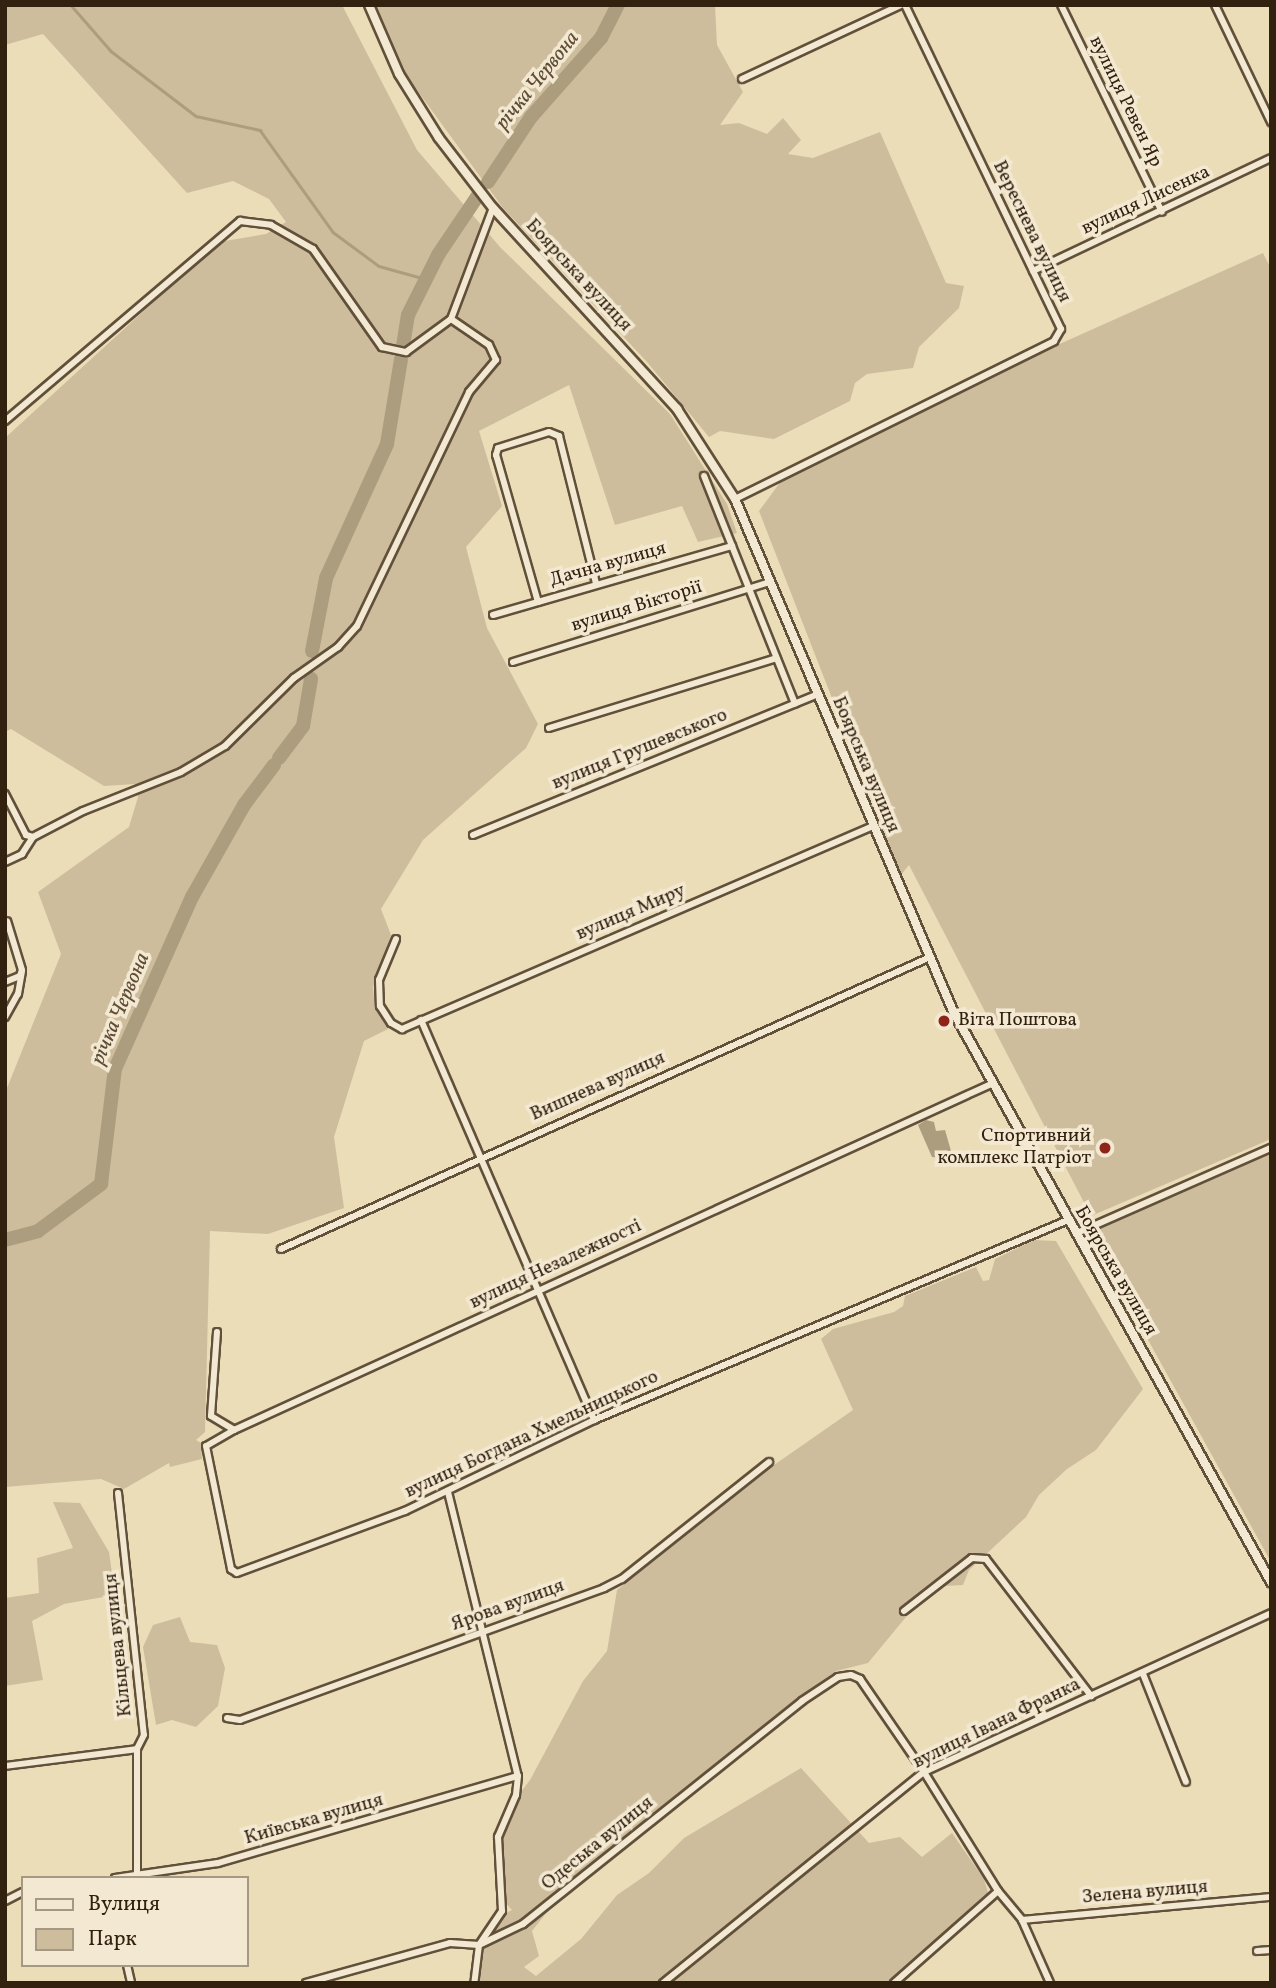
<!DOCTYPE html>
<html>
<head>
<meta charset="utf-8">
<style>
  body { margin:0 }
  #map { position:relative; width:1276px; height:1988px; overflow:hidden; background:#ecddb9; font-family:Vollkorn,serif }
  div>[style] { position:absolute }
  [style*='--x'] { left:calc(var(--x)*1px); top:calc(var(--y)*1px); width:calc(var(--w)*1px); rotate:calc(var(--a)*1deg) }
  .green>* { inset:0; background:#cdbd9c }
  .water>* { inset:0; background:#ad9d7f }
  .stream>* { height:2.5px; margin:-1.25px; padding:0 1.25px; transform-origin:1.25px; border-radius:1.25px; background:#ad9d7f }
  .river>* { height:14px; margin:-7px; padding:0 7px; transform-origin:7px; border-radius:7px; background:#ad9d7f }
  .roads { filter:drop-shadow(2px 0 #61503a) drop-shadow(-2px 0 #61503a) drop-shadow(0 2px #61503a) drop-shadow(0 -2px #61503a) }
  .minor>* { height:6px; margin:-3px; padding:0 3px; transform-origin:3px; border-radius:3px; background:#f3e9d2 }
  .tertiary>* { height:8px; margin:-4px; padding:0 4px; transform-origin:4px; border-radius:4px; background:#f3e9d2 }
  .dots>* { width:19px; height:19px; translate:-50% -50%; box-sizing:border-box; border:4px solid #f3e9d2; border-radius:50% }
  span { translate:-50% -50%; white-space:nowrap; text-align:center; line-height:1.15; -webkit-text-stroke:7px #f3e9d2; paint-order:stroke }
  .street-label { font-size:19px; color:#33210f }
  .poi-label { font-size:19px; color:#33210f }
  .left { translate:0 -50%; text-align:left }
  .right { translate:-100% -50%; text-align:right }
  .water-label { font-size:21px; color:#5e4c36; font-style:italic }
  .frame { position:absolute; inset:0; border:7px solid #33210f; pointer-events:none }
  .legend { position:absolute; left:21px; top:1876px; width:228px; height:91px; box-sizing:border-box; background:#f3e9d2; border:2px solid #a69984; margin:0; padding:9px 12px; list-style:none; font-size:21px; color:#33210f }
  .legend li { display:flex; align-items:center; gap:14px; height:35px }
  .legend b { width:35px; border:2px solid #a69984 }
</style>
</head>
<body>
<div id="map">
  <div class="green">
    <i style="clip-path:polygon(5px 5px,342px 5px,417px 150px,500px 247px,670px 414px,727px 504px,737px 533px,698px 542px,682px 506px,615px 525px,569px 385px,479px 431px,502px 506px,466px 547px,487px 628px,538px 724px,526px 748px,423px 840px,381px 909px,391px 935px,373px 987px,375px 1009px,388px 1029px,364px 1041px,334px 1137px,344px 1208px,268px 1234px,210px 1231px,205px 1432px,196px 1440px,201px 1443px,202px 1459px,170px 1467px,169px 1463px,124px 1489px,101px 1479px,5px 1487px,5px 1093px,61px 954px,38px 892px,129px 827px,138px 797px,135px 784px,104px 786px,11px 729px,5px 732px,5px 438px,219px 242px,266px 234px,286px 222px,269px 199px,233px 181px,187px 193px,43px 34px,5px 45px)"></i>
    <i style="clip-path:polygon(370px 5px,715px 5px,717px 45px,743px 92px,720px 125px,739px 123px,767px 134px,783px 118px,801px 140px,788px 154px,813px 158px,880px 132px,946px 283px,964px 286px,959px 308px,919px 347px,913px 368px,867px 374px,855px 383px,850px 401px,774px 439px,720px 431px,709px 437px,647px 362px,503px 208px,403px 71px)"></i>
    <i style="clip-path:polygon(1263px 253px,1271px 269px,1271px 1139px,1091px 1216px,909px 865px,901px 875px,759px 511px,784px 477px,863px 432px)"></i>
    <i style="clip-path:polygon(1271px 1145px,1271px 1562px,1090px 1235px,1100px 1218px)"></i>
    <i style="clip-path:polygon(1034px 1240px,1056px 1241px,1143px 1389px,1096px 1450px,1067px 1469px,1039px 1495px,1026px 1517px,969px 1570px,963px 1585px,945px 1586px,920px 1600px,868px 1663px,836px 1671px,573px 1879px,532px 1931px,539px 1956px,524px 1967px,536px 1976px,581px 1939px,617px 1895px,649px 1873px,684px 1838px,801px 1768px,869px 1843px,900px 1837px,922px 1857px,952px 1833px,984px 1879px,988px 1893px,887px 1983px,471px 1983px,469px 1974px,478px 1952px,502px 1915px,512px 1910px,502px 1899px,493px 1840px,502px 1817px,530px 1780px,583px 1681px,607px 1651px,617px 1590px,764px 1472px,853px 1410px,821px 1339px,833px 1329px,894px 1312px,903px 1306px,905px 1296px,976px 1267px,983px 1281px,989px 1280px,995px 1259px)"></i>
    <i style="clip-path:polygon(53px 1502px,80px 1503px,109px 1552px,115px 1595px,64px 1604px,32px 1621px,43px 1680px,5px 1686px,5px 1598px,39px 1593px,37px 1558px,73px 1548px)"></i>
    <i style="clip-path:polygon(180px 1617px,190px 1642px,217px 1645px,225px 1668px,218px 1706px,196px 1727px,172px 1720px,156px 1725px,143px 1647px,153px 1625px)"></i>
  </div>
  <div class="water">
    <i style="clip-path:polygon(926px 1120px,934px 1122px,936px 1131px,945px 1130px,951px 1151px,944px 1158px,932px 1157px,918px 1125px)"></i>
  </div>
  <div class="stream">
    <i style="--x:71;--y:5;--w:61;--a:49"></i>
    <i style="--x:111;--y:51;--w:107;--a:37.4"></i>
    <i style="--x:196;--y:116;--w:66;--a:12.3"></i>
    <i style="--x:260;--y:130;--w:125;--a:54.4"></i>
    <i style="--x:333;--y:232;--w:57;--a:36.5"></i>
    <i style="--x:379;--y:266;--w:49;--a:15.5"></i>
  </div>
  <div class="river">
    <i style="--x:488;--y:182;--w:78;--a:-56.5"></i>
    <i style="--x:531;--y:117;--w:106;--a:-48.5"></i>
    <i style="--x:601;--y:38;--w:37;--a:-63"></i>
    <i style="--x:403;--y:346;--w:31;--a:-81"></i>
    <i style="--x:408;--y:315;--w:67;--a:-63.4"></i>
    <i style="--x:438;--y:255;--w:73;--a:-56.1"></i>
    <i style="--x:312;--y:651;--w:74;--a:-79.1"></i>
    <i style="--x:326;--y:578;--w:147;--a:-65.5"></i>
    <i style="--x:387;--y:444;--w:86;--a:-80.6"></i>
    <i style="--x:279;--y:758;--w:40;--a:-53"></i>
    <i style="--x:303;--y:726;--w:48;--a:-80.3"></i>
    <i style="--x:5;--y:1240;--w:34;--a:-15"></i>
    <i style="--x:38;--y:1231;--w:79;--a:-36.7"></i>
    <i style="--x:101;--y:1184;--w:116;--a:-83.1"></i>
    <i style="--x:115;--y:1069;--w:188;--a:-65.9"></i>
    <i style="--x:192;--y:897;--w:106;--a:-60.5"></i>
    <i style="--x:244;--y:805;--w:50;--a:-53.1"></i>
  </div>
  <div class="roads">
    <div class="minor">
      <i style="--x:1061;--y:5;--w:230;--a:64"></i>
      <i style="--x:1215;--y:5;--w:130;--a:64.4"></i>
      <i style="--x:742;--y:79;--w:175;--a:-25"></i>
      <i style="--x:1033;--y:271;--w:263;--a:-25.4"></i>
      <i style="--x:5;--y:421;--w:309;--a:-40.4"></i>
      <i style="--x:240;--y:221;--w:31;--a:7"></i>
      <i style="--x:271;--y:225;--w:48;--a:29.7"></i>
      <i style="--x:313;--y:249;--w:120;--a:54.9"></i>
      <i style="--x:382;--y:347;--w:25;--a:12"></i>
      <i style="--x:406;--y:352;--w:56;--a:-36.3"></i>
      <i style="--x:451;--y:319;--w:119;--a:-69.3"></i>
      <i style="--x:704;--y:476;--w:245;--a:68.2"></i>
      <i style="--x:735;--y:499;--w:356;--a:-26.3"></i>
      <i style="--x:1054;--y:341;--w:14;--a:-60"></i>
      <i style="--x:1061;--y:329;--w:360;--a:-115.7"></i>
      <i style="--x:538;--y:602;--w:153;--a:-105.9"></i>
      <i style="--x:496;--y:455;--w:7;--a:-74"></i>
      <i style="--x:498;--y:448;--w:53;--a:-17.4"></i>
      <i style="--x:549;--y:432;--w:11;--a:22"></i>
      <i style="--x:559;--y:436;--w:152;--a:75.9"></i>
      <i style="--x:493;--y:615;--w:249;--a:-16.1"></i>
      <i style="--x:513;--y:662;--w:269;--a:-17.3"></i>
      <i style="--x:549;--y:728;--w:238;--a:-17.1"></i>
      <i style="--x:5;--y:794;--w:46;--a:62.9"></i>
      <i style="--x:26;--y:835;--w:7;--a:16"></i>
      <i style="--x:473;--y:835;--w:373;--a:-22.2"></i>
      <i style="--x:5;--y:862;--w:19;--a:-25"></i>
      <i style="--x:22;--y:854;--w:20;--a:-57"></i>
      <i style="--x:33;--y:837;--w:56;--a:-27.5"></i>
      <i style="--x:83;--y:811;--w:105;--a:-21.7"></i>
      <i style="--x:181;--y:772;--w:51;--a:-30.6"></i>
      <i style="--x:225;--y:746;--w:97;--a:-44.6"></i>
      <i style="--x:294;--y:678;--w:54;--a:-35.2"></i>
      <i style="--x:338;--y:647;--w:28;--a:-48"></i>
      <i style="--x:357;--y:626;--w:259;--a:-64.4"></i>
      <i style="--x:469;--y:392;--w:42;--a:-49.8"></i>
      <i style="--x:496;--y:360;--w:17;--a:-115"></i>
      <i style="--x:489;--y:345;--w:46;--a:-145.6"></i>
      <i style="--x:396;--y:939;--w:44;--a:112.5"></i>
      <i style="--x:379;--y:980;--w:26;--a:88"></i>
      <i style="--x:380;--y:1006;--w:20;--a:57"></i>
      <i style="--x:391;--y:1023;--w:13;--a:29"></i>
      <i style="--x:402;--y:1029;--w:513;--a:-23.32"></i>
      <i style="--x:5;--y:982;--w:16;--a:-22"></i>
      <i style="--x:20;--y:976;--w:6;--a:-72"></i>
      <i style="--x:22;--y:970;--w:51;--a:-107"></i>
      <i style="--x:5;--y:1017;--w:26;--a:-61"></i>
      <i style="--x:18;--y:994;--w:22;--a:-80"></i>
      <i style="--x:421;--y:1020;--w:436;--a:66.6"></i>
      <i style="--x:1077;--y:1233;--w:212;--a:-23.7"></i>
      <i style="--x:281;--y:1249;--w:709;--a:-24.22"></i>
      <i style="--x:217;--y:1332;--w:84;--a:94.1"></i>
      <i style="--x:211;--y:1416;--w:27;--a:31"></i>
      <i style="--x:234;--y:1430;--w:832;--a:-24.56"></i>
      <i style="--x:234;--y:1430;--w:32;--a:150"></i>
      <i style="--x:206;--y:1446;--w:126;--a:78.5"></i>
      <i style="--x:231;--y:1569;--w:7;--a:34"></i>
      <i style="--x:237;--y:1573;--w:179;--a:-20.3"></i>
      <i style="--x:405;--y:1511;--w:210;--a:-25.7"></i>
      <i style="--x:594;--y:1420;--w:514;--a:-22.88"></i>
      <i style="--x:448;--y:1492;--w:292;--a:76.2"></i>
      <i style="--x:518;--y:1776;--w:19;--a:96"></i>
      <i style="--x:516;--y:1795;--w:46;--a:113.2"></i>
      <i style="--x:498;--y:1837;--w:74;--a:86.9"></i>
      <i style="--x:502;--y:1911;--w:41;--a:124.1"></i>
      <i style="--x:479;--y:1945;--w:38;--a:97"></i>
      <i style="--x:118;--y:1493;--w:243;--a:83.9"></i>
      <i style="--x:144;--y:1735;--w:16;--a:117"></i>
      <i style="--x:137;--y:1749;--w:127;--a:90"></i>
      <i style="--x:904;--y:1611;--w:86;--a:-37.9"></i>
      <i style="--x:972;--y:1558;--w:14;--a:4"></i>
      <i style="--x:986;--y:1559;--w:173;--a:52.5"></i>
      <i style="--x:1143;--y:1674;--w:116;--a:68.3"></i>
      <i style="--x:227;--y:1718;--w:13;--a:9"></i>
      <i style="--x:240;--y:1720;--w:387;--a:-19.9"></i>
      <i style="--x:604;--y:1588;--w:20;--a:-27"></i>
      <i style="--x:622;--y:1579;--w:188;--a:-38.5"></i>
      <i style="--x:5;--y:1766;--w:133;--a:-7.3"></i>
      <i style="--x:115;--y:1878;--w:104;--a:-8.3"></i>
      <i style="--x:218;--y:1863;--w:312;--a:-16.2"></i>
      <i style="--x:5;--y:1901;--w:20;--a:-27"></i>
      <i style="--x:1022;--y:1920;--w:69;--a:66"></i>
      <i style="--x:1257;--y:1951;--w:14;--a:-4"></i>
      <i style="--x:127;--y:1965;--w:18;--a:77"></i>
      <i style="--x:306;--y:1983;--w:149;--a:-15.5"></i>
      <i style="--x:450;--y:1943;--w:29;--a:4"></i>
      <i style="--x:479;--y:1945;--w:49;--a:-25.5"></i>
      <i style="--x:523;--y:1924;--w:357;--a:-38.6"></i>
      <i style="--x:802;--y:1701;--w:43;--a:-33.7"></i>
      <i style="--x:838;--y:1677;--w:13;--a:-9"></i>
      <i style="--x:851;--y:1675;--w:10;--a:24"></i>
      <i style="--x:860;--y:1679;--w:113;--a:55.5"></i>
      <i style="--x:924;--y:1772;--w:140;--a:58.1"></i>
      <i style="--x:663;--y:1983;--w:336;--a:-39"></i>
      <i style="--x:924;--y:1772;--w:382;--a:-24.6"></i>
      <i style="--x:894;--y:1983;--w:139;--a:-41.5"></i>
      <i style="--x:998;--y:1891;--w:38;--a:50"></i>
      <i style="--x:1022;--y:1920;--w:250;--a:-5.3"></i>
    </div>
    <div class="tertiary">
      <i style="--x:369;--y:5;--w:75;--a:66.5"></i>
      <i style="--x:399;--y:74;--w:75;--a:58"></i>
      <i style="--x:439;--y:138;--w:88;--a:52.4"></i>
      <i style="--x:493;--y:208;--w:273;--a:47.5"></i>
      <i style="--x:677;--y:409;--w:107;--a:57.2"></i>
      <i style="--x:735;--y:499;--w:556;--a:66.94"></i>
      <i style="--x:953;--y:1011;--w:654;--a:60.89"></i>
    </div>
  </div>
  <div class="dots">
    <i style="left:944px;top:1021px;background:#8f2418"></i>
    <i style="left:1105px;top:1148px;background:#8f2418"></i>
  </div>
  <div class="street-label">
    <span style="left:1125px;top:102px;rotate:64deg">вулиця Ревен Яр</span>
    <span style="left:1146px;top:201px;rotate:-25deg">вулиця Лисенка</span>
    <span style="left:1031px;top:232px;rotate:64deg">Вереснева вулиця</span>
    <span style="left:578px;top:276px;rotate:47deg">Боярська вулиця</span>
    <span style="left:608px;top:565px;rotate:-16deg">Дачна вулиця</span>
    <span style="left:637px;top:607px;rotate:-17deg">вулиця Вікторії</span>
    <span style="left:640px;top:750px;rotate:-22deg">вулиця Грушевського</span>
    <span style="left:865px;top:765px;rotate:67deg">Боярська вулиця</span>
    <span style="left:631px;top:913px;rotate:-23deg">вулиця Миру</span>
    <span style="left:598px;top:1087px;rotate:-24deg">Вишнева вулиця</span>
    <span style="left:556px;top:1265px;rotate:-25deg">вулиця Незалежності</span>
    <span style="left:1115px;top:1271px;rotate:60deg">Боярська вулиця</span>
    <span style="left:532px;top:1435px;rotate:-25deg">вулиця Богдана Хмельницького</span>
    <span style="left:508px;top:1606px;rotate:-20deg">Ярова вулиця</span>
    <span style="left:119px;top:1645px;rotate:-96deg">Кільцева вулиця</span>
    <span style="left:997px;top:1724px;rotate:-26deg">вулиця Івана Франка</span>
    <span style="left:314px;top:1820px;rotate:-16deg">Київська вулиця</span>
    <span style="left:598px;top:1844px;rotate:-39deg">Одеська вулиця</span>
    <span style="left:1145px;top:1893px;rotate:-5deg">Зелена вулиця</span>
  </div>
  <div class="poi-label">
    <span class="left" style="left:958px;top:1021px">Віта Поштова</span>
    <span class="right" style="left:1091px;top:1148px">Спортивний<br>комплекс Патріот</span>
  </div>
  <div class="water-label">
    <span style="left:538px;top:81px;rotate:-51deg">річка Червона</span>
    <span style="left:121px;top:1009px;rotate:-67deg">річка Червона</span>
  </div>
  <div class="frame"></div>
  <ul class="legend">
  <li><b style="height:9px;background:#f3e9d2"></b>Вулиця</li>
  <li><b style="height:19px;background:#cdbd9c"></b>Парк</li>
  </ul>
</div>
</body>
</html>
